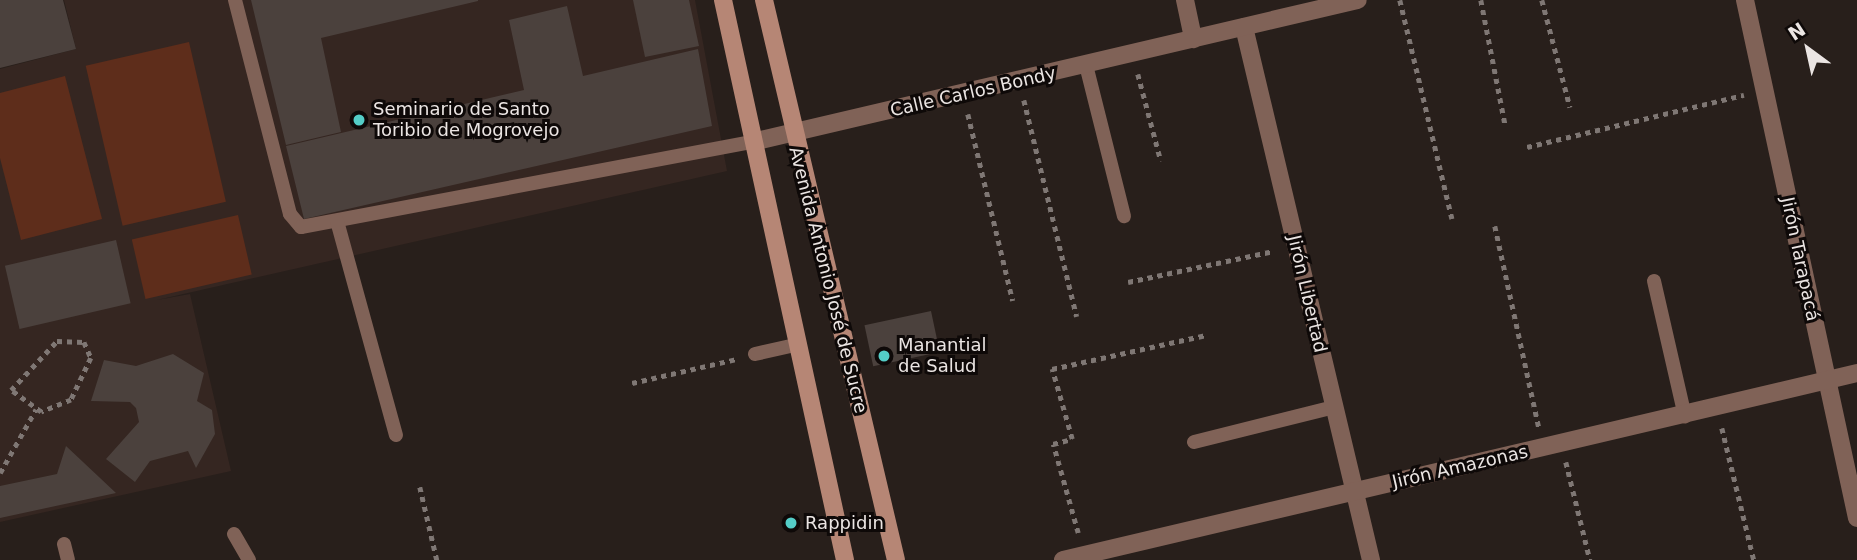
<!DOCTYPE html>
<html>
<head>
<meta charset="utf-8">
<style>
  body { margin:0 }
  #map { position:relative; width:1857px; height:560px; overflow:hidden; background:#281f1b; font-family:"DejaVu Sans",sans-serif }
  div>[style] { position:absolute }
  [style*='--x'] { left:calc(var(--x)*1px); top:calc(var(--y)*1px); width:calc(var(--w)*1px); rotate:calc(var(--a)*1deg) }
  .built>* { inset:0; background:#352621 }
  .green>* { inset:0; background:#5e2d1b; transform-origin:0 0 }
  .building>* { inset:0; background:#4b413d; transform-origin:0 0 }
  .path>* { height:4.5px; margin-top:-2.25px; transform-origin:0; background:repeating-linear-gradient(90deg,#7f7774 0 5px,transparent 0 10px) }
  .service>* { height:14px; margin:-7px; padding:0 7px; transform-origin:7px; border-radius:7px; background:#806257 }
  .minor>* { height:18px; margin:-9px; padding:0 9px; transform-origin:9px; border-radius:9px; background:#806257 }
  .secondary>* { height:18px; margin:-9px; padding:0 9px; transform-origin:9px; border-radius:9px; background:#b68675 }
  .dots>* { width:19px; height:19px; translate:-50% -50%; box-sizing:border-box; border:4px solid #0e0908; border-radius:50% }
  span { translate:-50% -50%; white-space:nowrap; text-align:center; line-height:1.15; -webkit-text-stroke:6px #0e0908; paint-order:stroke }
  .street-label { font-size:18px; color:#ebe5e3 }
  .poi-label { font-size:18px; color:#ebe5e3 }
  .left { translate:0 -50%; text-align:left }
  .north { position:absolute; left:1773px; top:14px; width:70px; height:70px; -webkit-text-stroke:5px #0e0908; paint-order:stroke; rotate:327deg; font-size:19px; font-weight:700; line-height:28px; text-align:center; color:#ebe5e3 }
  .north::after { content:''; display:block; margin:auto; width:24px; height:32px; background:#ebe5e3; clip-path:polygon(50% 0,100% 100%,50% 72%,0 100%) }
</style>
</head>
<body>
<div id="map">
  <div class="built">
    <i style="clip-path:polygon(64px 0,695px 0,727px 171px,157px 300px,190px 294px,231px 471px,0 522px,0 69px,76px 49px)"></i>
  </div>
  <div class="green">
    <i style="left:189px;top:42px;width:164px;height:106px;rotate:77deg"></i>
    <i style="clip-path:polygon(65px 76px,102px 219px,21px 240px,0 158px,0 93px)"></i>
    <i style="left:238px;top:215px;width:61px;height:109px;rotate:77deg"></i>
  </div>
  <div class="building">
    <i style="clip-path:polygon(0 0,63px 0,76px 49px,0 68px)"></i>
    <i style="clip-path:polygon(251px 0,478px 0,478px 1px,321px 38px,341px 132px,286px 145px)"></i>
    <i style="clip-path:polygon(633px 0,689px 0,699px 46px,645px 57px)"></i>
    <i style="clip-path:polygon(567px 6px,583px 76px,698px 49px,712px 126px,304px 219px,286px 146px,524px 90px,509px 20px)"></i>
    <i style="left:116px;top:240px;width:65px;height:114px;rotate:77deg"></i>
    <i style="left:931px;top:311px;width:42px;height:68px;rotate:78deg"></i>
    <i style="clip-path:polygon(173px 354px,204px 373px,197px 401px,212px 410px,215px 434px,196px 468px,188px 451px,150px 461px,135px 482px,106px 459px,139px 422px,136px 408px,130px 402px,91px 401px,104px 360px,136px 366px)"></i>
    <i style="clip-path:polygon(66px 446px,116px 493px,0 518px,0 486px,57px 474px)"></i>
  </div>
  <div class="path">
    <i style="--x:1400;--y:0;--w:225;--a:76.6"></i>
    <i style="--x:1481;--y:0;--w:126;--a:79"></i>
    <i style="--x:1542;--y:0;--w:111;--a:75.3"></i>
    <i style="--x:1138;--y:74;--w:90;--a:75.2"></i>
    <i style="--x:1024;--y:100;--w:223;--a:76.3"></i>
    <i style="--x:968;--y:114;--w:192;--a:76.5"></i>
    <i style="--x:1527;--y:147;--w:223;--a:-13.5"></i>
    <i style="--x:1495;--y:226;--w:206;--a:77.7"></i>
    <i style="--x:1128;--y:282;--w:149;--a:-12"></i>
    <i style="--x:57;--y:341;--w:27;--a:2"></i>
    <i style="--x:84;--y:342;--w:17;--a:66"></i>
    <i style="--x:91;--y:358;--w:47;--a:115.5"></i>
    <i style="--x:71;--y:400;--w:32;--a:158"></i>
    <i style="--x:41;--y:412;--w:37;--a:-144"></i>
    <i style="--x:11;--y:390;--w:67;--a:-46.8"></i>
    <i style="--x:632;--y:383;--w:108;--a:-12.9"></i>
    <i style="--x:1722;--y:428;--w:136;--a:76.4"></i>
    <i style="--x:1566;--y:462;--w:101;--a:76.2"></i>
    <i style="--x:0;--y:473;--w:73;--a:-60.6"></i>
    <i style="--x:420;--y:487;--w:75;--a:76.9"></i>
    <i style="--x:1078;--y:533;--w:92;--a:-105.7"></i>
    <i style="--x:1053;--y:444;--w:20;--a:-15"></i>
    <i style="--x:1072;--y:439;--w:73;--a:-105.9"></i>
    <i style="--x:1052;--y:369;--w:158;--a:-12.4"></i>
  </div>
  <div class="service">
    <i style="--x:235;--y:0;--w:221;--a:75.6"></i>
    <i style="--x:290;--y:214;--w:17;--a:50"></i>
    <i style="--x:301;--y:227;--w:459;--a:-10.7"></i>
    <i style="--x:1086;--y:65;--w:156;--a:75.9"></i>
    <i style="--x:337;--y:221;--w:222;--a:74.6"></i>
    <i style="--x:1654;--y:281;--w:139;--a:77.1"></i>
    <i style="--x:755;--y:354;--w:41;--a:-12.7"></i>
    <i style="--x:1194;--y:442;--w:144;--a:-14"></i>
    <i style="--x:234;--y:534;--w:30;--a:60"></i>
    <i style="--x:64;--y:544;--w:16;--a:76"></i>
  </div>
  <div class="minor">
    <i style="--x:1185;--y:0;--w:40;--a:78"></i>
    <i style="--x:1745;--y:0;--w:530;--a:77.8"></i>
    <i style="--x:1244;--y:27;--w:548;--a:76.6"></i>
    <i style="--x:752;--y:142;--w:622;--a:-13.19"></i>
    <i style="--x:1063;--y:560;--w:816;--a:-13.25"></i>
  </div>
  <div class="secondary">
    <i style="--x:723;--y:0;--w:573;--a:77.71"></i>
    <i style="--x:764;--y:0;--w:575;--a:76.74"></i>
  </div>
  <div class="dots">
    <i style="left:359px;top:120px;background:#54cdc7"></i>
    <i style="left:884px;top:356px;background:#54cdc7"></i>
    <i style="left:791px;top:523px;background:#54cdc7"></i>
  </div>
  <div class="street-label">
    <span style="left:973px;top:92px;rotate:-13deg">Calle Carlos Bondy</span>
    <span style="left:1800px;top:259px;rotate:78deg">Jirón Tarapacá</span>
    <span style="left:828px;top:280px;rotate:76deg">Avenida Antonio José de Sucre</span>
    <span style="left:1307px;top:294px;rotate:77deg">Jirón Libertad</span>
    <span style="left:1460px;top:467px;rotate:-13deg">Jirón Amazonas</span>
  </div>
  <div class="poi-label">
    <span class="left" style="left:373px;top:120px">Seminario de Santo<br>Toribio de Mogrovejo</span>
    <span class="left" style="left:898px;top:356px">Manantial<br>de Salud</span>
    <span class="left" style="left:805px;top:523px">Rappidin</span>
  </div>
  <div class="north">N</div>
</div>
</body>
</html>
